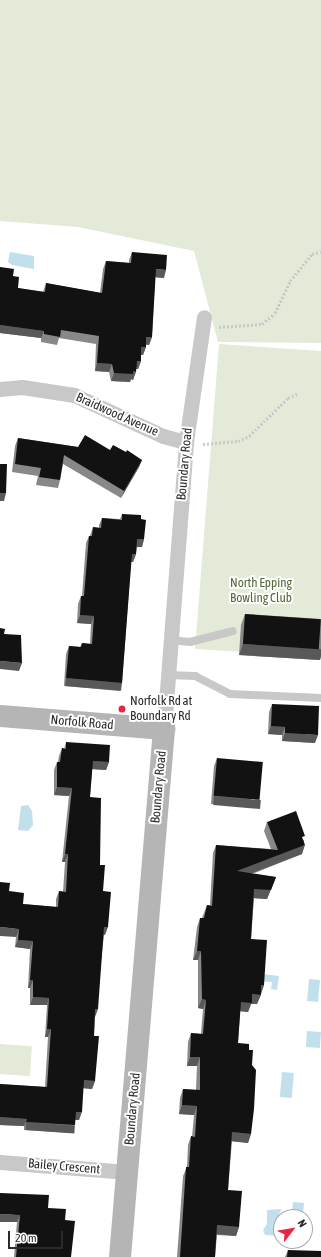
<!DOCTYPE html>
<html>
<head>
<meta charset="utf-8">
<style>
  body { margin:0 }
  #map { position:relative; width:321px; height:1257px; overflow:hidden; background:#fff; font-family:"Asap Condensed",sans-serif }
  div>[style] { position:absolute }
  [style*='--x'] { left:calc(var(--x)*1px); top:calc(var(--y)*1px); width:calc(var(--w)*1px); rotate:calc(var(--a)*1deg) }
  .green>* { inset:0; background:#e3ead7; transform-origin:0 0 }
  .water>* { inset:0; background:#c2dfec; transform-origin:0 0 }
  .path>* { height:2.5px; margin-top:-1.25px; transform-origin:0; background:repeating-linear-gradient(90deg,#c8c8c8 0 2px,transparent 0 4px) }
  .lane>* { height:8px; margin:-4px; padding:0 4px; transform-origin:4px; border-radius:4px; background:#c8c8c8 }
  .street>* { height:15px; margin:-7.5px; padding:0 7.5px; transform-origin:7.5px; border-radius:7.5px; background:#c8c8c8 }
  .secondary>* { height:22px; margin:-11px; padding:0 11px; transform-origin:11px; border-radius:11px; background:#b5b5b5 }
  .wall>* { inset:0; background:#888 }
  .shaded-wall>* { inset:0; background:#595959; transform-origin:0 0 }
  .building>* { inset:0; background:#121212; transform-origin:0 0 }
  .dots>* { width:11px; height:11px; translate:-50% -50%; box-sizing:border-box; border:2px solid #fff; border-radius:50% }
  span { translate:-50% -50%; white-space:nowrap; text-align:center; line-height:1.15; -webkit-text-stroke:4px #fff; paint-order:stroke }
  .street-label { font-size:13px; color:#2b2b2b }
  .park-label { font-size:13px; color:#526838 }
  .poi-label { font-size:13px; color:#2b2b2b }
  .left { translate:0 -50%; text-align:left }
  .north { position:absolute; left:273px; top:1209px; width:40px; height:40px; box-sizing:border-box; background:#fff; border:1px solid #aaa; border-radius:50%; rotate:59deg; font-size:11px; font-weight:700; line-height:16px; text-align:center; color:#2b2b2b }
  .north::after { content:''; display:block; margin:auto; width:14px; height:18px; background:#ec2444; clip-path:polygon(50% 0,100% 100%,50% 72%,0 100%) }
  .scale { position:absolute; left:8px; top:1231px; width:55px; height:18px; box-sizing:border-box; border:2px solid #2b2b2b; border-top:0; padding-left:5px; font-size:12px; line-height:14px; white-space:nowrap; color:#2b2b2b; -webkit-text-stroke:3px #fff; paint-order:stroke }
</style>
</head>
<body>
<div id="map">
  <div class="green">
    <i style="clip-path:polygon(0 0,321px 0,321px 343px,218px 342px,194px 251px,78px 227px,0 221px)"></i>
    <i style="clip-path:polygon(219px 344px,321px 351px,321px 657px,195px 649px)"></i>
    <i style="left:0;top:1044px;width:32px;height:30px;rotate:4deg"></i>
  </div>
  <div class="water">
    <i style="clip-path:polygon(10px 252px,34px 256px,34px 269px,12px 265px,8px 262px)"></i>
    <i style="clip-path:polygon(28px 805px,32px 811px,33px 825px,28px 831px,18px 830px,21px 806px)"></i>
    <i style="clip-path:polygon(253px 973px,279px 976px,277px 990px,271px 989px,272px 982px,252px 981px)"></i>
    <i style="left:309px;top:979px;width:11px;height:22px;rotate:5deg"></i>
    <i style="left:307px;top:1031px;width:14px;height:16px;rotate:4deg"></i>
    <i style="left:282px;top:1072px;width:12px;height:25px;rotate:5deg"></i>
    <i style="left:293px;top:1202px;width:11px;height:15px;rotate:5deg"></i>
    <i style="clip-path:polygon(282px 1209px,279px 1214px,280px 1236px,265px 1235px,263px 1230px,267px 1224px,267px 1210px)"></i>
  </div>
  <div class="path">
    <i style="--x:219;--y:327;--w:43;--a:-4"></i>
    <i style="--x:262;--y:324;--w:17;--a:-40"></i>
    <i style="--x:275;--y:313;--w:35;--a:-65"></i>
    <i style="--x:290;--y:281;--w:35;--a:-51"></i>
    <i style="--x:312;--y:254;--w:9;--a:-18"></i>
    <i style="--x:203;--y:444;--w:35;--a:-5"></i>
    <i style="--x:238;--y:441;--w:12;--a:-24"></i>
    <i style="--x:249;--y:436;--w:54;--a:-44.3"></i>
    <i style="--x:288;--y:398;--w:10;--a:-24"></i>
  </div>
  <div class="lane">
    <i style="--x:170;--y:640;--w:20;--a:6"></i>
    <i style="--x:190;--y:642;--w:44;--a:-14.3"></i>
    <i style="--x:167;--y:675;--w:28;--a:2"></i>
    <i style="--x:195;--y:676;--w:39;--a:27"></i>
    <i style="--x:230;--y:694;--w:91;--a:2.5"></i>
  </div>
  <div class="street">
    <i style="--x:0;--y:389;--w:22;--a:-5"></i>
    <i style="--x:22;--y:387;--w:53;--a:8.7"></i>
    <i style="--x:74;--y:395;--w:98;--a:24.7"></i>
    <i style="--x:163;--y:436;--w:24;--a:15"></i>
    <i style="--x:164;--y:729;--w:288;--a:-85.6"></i>
    <i style="--x:186;--y:442;--w:126;--a:-81.8"></i>
    <i style="--x:0;--y:1162;--w:128;--a:4.5"></i>
  </div>
  <div class="secondary">
    <i style="--x:0;--y:716;--w:165;--a:4.5"></i>
    <i style="--x:164;--y:729;--w:530;--a:94.76"></i>
  </div>
  <div class="wall">
    <i style="clip-path:polygon(132px 252px,164px 278px,155px 277px,152px 337px,149px 345px,146px 345px,146px 347px,143px 355px,141px 355px,141px 361px,138px 369px,136px 369px,133px 380px,131px 379px,130px 382px,111px 381px,109px 372px,95px 371px,96px 344px,59px 338px,57px 345px,41px 342px,41px 338px,0 333px,0 267px,13px 276px,18px 288px,43px 292px,46px 283px,100px 293px,103px 269px,106px 261px,129px 263px,129px 260px)"></i>
    <i style="clip-path:polygon(18px 438px,78px 447px,110px 450px,126px 452px,142px 460px,139px 467px,121px 498px,63px 464px,60px 480px,58px 488px,36px 485px,38px 476px,12px 472px,15px 446px)"></i>
    <i style="clip-path:polygon(122px 514px,141px 519px,144px 539px,142px 547px,137px 547px,136px 554px,133px 562px,131px 562px,122px 683px,120px 691px,64px 686px,66px 654px,69px 646px,80px 647px,82px 643px,90px 644px,91px 624px,77px 623px,78px 604px,81px 596px,82px 596px,86px 543px,89px 536px,90px 536px,93px 527px,99px 528px,99px 525px,102px 518px,120px 519px)"></i>
    <i style="clip-path:polygon(245px 614px,321px 619px,321px 656px,320px 660px,239px 655px,241px 625px)"></i>
    <i style="clip-path:polygon(272px 704px,315px 743px,282px 741px,282px 735px,268px 734px,269px 712px)"></i>
    <i style="clip-path:polygon(66px 742px,109px 762px,106px 770px,92px 769px,90px 797px,103px 891px,105px 935px,104px 935px,95px 1017px,94px 1036px,95px 1081px,92px 1089px,83px 1088px,79px 1120px,75px 1120px,72px 1133px,24px 1130px,24px 1126px,0 1125px,0 1084px,45px 1087px,48px 1037px,45px 1037px,47px 1005px,30px 1005px,30px 988px,28px 988px,30px 949px,15px 947px,16px 937px,9px 891px,23px 904px,56px 907px,56px 899px,59px 891px,63px 892px,65px 862px,62px 862px,69px 796px,54px 795px,54px 770px,57px 762px,58px 762px,59px 756px,62px 748px,64px 749px)"></i>
    <i style="clip-path:polygon(217px 758px,258px 808px,211px 804px,214px 766px)"></i>
    <i style="clip-path:polygon(267px 822px,304px 840px,302px 854px,252px 874px,276px 877px,267px 899px,254px 898px,251px 939px,264px 985px,257px 1004px,251px 1004px,248px 1012px,240px 1011px,238px 1043px,249px 1050px,252px 1065px,251px 1134px,248px 1143px,232px 1141px,228px 1190px,239px 1227px,236px 1236px,217px 1235px,215px 1257px,177px 1257px,183px 1176px,187px 1167px,188px 1145px,191px 1136px,192px 1137px,194px 1115px,179px 1114px,180px 1098px,183px 1089px,196px 1090px,197px 1066px,187px 1066px,188px 1042px,191px 1033px,201px 1034px,203px 1009px,198px 1008px,198px 960px,193px 960px,197px 927px,200px 918px,202px 918px,207px 905px,210px 905px,213px 853px,216px 845px,271px 849px,264px 831px)"></i>
    <i style="clip-path:polygon(0 1193px,48px 1208px,65px 1220px,71px 1257px,14px 1257px,17px 1222px)"></i>
    <i style="clip-path:polygon(288px 1250px,321px 1257px,285px 1257px)"></i>
  </div>
  <div class="shaded-wall">
    <i style="clip-path:polygon(156px 269px,166px 270px,164px 278px,153px 277px)"></i>
    <i style="clip-path:polygon(0 325px,44px 331px,41px 338px,0 333px)"></i>
    <i style="clip-path:polygon(146px 337px,152px 337px,149px 345px,144px 344px)"></i>
    <i style="clip-path:polygon(141px 347px,146px 347px,143px 355px,139px 355px)"></i>
    <i style="clip-path:polygon(137px 361px,141px 361px,138px 369px,134px 369px)"></i>
    <i style="clip-path:polygon(97px 363px,112px 364px,109px 372px,95px 371px)"></i>
    <i style="clip-path:polygon(133px 371px,136px 372px,133px 380px,131px 379px,130px 382px,111px 381px,114px 373px)"></i>
    <i style="clip-path:polygon(142px 460px,139px 467px,121px 498px,124px 491px)"></i>
    <i style="clip-path:polygon(0 493px,6px 493px,4px 501px,0 501px)"></i>
    <i style="clip-path:polygon(137px 539px,144px 539px,142px 547px,135px 547px)"></i>
    <i style="clip-path:polygon(132px 554px,136px 554px,133px 562px,129px 561px)"></i>
    <i style="clip-path:polygon(80px 615px,94px 616px,91px 624px,77px 623px)"></i>
    <i style="clip-path:polygon(243px 644px,321px 649px,321px 656px,320px 660px,239px 655px)"></i>
    <i style="clip-path:polygon(0 661px,22px 663px,19px 671px,0 669px)"></i>
    <i style="left:66px;top:678px;width:56px;height:8px;rotate:5deg"></i>
    <i style="clip-path:polygon(271px 726px,285px 727px,282px 735px,268px 734px)"></i>
    <i style="clip-path:polygon(285px 733px,318px 735px,315px 743px,282px 741px)"></i>
    <i style="clip-path:polygon(93px 761px,109px 762px,106px 770px,90px 769px)"></i>
    <i style="clip-path:polygon(57px 787px,72px 788px,69px 796px,54px 795px)"></i>
    <i style="left:214px;top:796px;width:47px;height:9px;rotate:5deg"></i>
    <i style="clip-path:polygon(305px 845px,302px 854px,234px 880px,237px 871px)"></i>
    <i style="clip-path:polygon(65px 854px,68px 854px,65px 862px,62px 862px)"></i>
    <i style="clip-path:polygon(276px 877px,267px 899px,251px 898px,254px 889px)"></i>
    <i style="clip-path:polygon(0 927px,19px 929px,16px 937px,0 936px)"></i>
    <i style="clip-path:polygon(104px 927px,108px 927px,105px 935px,101px 934px)"></i>
    <i style="clip-path:polygon(18px 940px,33px 941px,30px 949px,15px 947px)"></i>
    <i style="clip-path:polygon(197px 951px,201px 951px,198px 960px,193px 960px)"></i>
    <i style="clip-path:polygon(30px 980px,33px 980px,30px 988px,28px 988px)"></i>
    <i style="clip-path:polygon(261px 985px,264px 985px,261px 994px,258px 994px)"></i>
    <i style="clip-path:polygon(252px 994px,261px 995px,257px 1004px,251px 1004px,248px 1012px,238px 1011px,241px 1002px)"></i>
    <i style="clip-path:polygon(33px 997px,49px 998px,47px 1005px,30px 1005px)"></i>
    <i style="clip-path:polygon(202px 999px,206px 1000px,203px 1009px,198px 1008px)"></i>
    <i style="clip-path:polygon(95px 1009px,98px 1009px,95px 1017px,92px 1017px)"></i>
    <i style="clip-path:polygon(47px 1029px,51px 1029px,48px 1037px,45px 1037px)"></i>
    <i style="clip-path:polygon(190px 1057px,200px 1057px,197px 1066px,187px 1066px)"></i>
    <i style="clip-path:polygon(84px 1080px,95px 1081px,92px 1089px,81px 1088px)"></i>
    <i style="clip-path:polygon(182px 1105px,197px 1106px,194px 1115px,179px 1114px)"></i>
    <i style="clip-path:polygon(76px 1112px,82px 1112px,79px 1120px,73px 1120px)"></i>
    <i style="clip-path:polygon(0 1117px,27px 1119px,24px 1126px,0 1125px)"></i>
    <i style="left:26px;top:1122px;width:49px;height:8px;rotate:4deg"></i>
    <i style="clip-path:polygon(232px 1132px,251px 1134px,248px 1143px,229px 1141px)"></i>
    <i style="clip-path:polygon(0 1214px,20px 1215px,17px 1222px,0 1222px)"></i>
    <i style="clip-path:polygon(217px 1225px,239px 1227px,236px 1236px,214px 1234px)"></i>
  </div>
  <div class="building">
    <i style="clip-path:polygon(132px 252px,167px 255px,166px 270px,156px 269px,152px 337px,146px 337px,146px 347px,141px 347px,141px 361px,137px 361px,136px 372px,133px 371px,133px 374px,114px 373px,112px 364px,97px 363px,99px 336px,61px 330px,60px 337px,44px 334px,44px 331px,0 325px,0 267px,14px 269px,13px 276px,19px 277px,18px 288px,45px 292px,46px 283px,102px 293px,106px 261px,131px 263px)"></i>
    <i style="clip-path:polygon(85px 435px,110px 450px,113px 445px,126px 452px,127px 450px,142px 460px,124px 491px,64px 455px,60px 480px,39px 477px,41px 468px,15px 464px,18px 438px,78px 447px)"></i>
    <i style="clip-path:polygon(0 464px,7px 464px,6px 493px,0 493px)"></i>
    <i style="clip-path:polygon(122px 514px,141px 515px,141px 519px,146px 520px,144px 539px,137px 539px,136px 554px,132px 554px,122px 683px,66px 678px,69px 646px,81px 647px,82px 643px,92px 644px,94px 616px,80px 615px,81px 596px,84px 596px,89px 536px,92px 536px,93px 527px,101px 528px,102px 518px,122px 520px)"></i>
    <i style="left:245px;top:614px;width:76px;height:30px;rotate:4deg"></i>
    <i style="clip-path:polygon(0 628px,5px 629px,4px 634px,21px 635px,22px 663px,0 661px)"></i>
    <i style="clip-path:polygon(272px 704px,319px 706px,318px 735px,285px 733px,285px 727px,271px 726px)"></i>
    <i style="clip-path:polygon(66px 742px,110px 745px,109px 762px,93px 761px,90px 797px,101px 798px,100px 865px,105px 865px,103px 891px,111px 892px,108px 927px,104px 927px,98px 1009px,95px 1009px,94px 1036px,99px 1036px,95px 1081px,84px 1080px,82px 1112px,76px 1112px,75px 1125px,26px 1122px,27px 1119px,0 1117px,0 1084px,47px 1087px,51px 1029px,47px 1029px,49px 998px,33px 997px,33px 980px,30px 980px,33px 941px,18px 940px,19px 929px,0 927px,0 882px,10px 883px,9px 891px,24px 893px,23px 904px,58px 907px,59px 891px,66px 892px,68px 854px,65px 854px,72px 788px,57px 787px,57px 762px,60px 762px,62px 748px,66px 749px)"></i>
    <i style="left:217px;top:758px;width:46px;height:38px;rotate:5deg"></i>
    <i style="clip-path:polygon(296px 811px,305px 836px,302px 837px,305px 845px,237px 871px,276px 877px,271px 890px,254px 889px,251px 939px,267px 940px,264px 985px,261px 985px,261px 995px,252px 994px,252px 1003px,241px 1002px,238px 1043px,249px 1044px,249px 1050px,253px 1050px,252px 1065px,256px 1070px,254px 1109px,251px 1134px,232px 1132px,228px 1190px,242px 1191px,239px 1227px,217px 1225px,215px 1257px,180px 1257px,186px 1167px,189px 1167px,191px 1136px,195px 1137px,197px 1106px,182px 1105px,183px 1089px,200px 1090px,200px 1057px,190px 1057px,191px 1033px,203px 1034px,206px 1000px,202px 999px,201px 951px,197px 951px,200px 918px,204px 918px,207px 905px,212px 906px,216px 845px,278px 850px,267px 822px)"></i>
    <i style="clip-path:polygon(0 1193px,49px 1195px,48px 1208px,66px 1209px,65px 1220px,75px 1221px,71px 1257px,16px 1257px,20px 1215px,0 1214px)"></i>
    <i style="clip-path:polygon(288px 1250px,321px 1251px,321px 1257px,287px 1257px)"></i>
  </div>
  <div class="dots">
    <i style="left:122px;top:709px;background:#ec2444"></i>
  </div>
  <div class="street-label">
    <span style="left:117px;top:415px;rotate:24deg">Braidwood Avenue</span>
    <span style="left:185px;top:464px;rotate:-85deg">Boundary Road</span>
    <span style="left:82px;top:723px;rotate:5deg">Norfolk Road</span>
    <span style="left:159px;top:787px;rotate:-85deg">Boundary Road</span>
    <span style="left:133px;top:1109px;rotate:-85deg">Boundary Road</span>
    <span style="left:64px;top:1167px;rotate:5deg">Bailey Crescent</span>
  </div>
  <div class="park-label">
    <span style="left:261px;top:591px">North Epping<br>Bowling Club</span>
  </div>
  <div class="poi-label">
    <span class="left" style="left:130px;top:709px">Norfolk Rd at<br>Boundary Rd</span>
  </div>
  <div class="north">N</div>
  <div class="scale">20 m</div>
</div>
</body>
</html>
